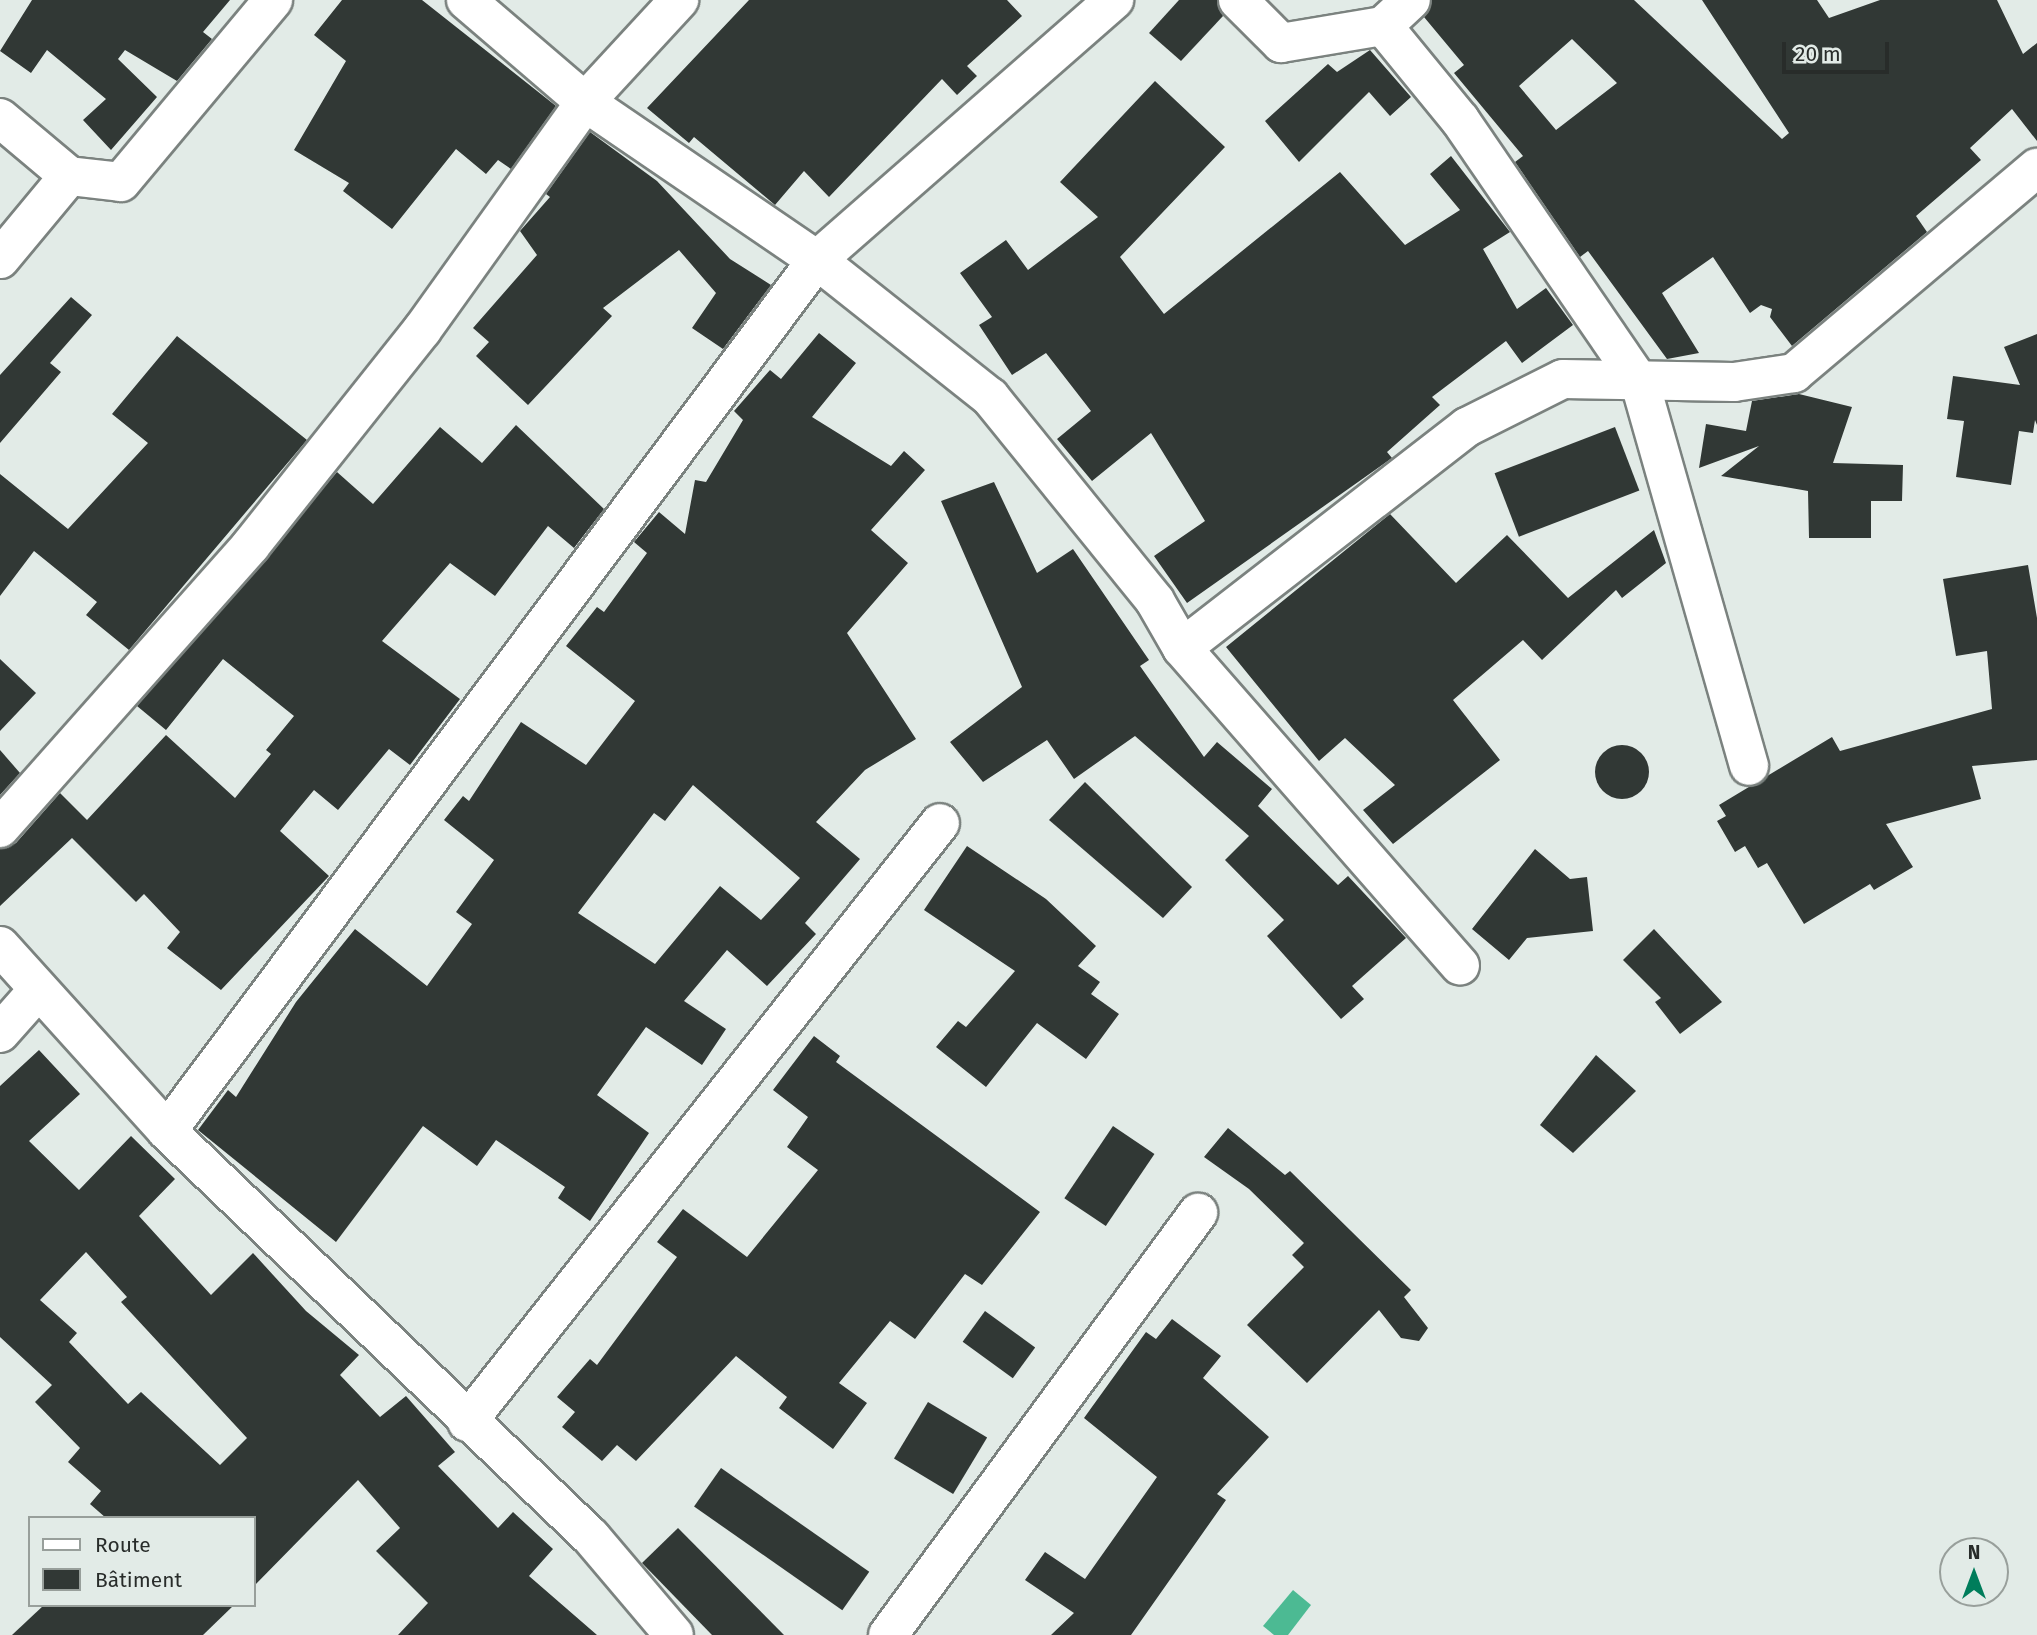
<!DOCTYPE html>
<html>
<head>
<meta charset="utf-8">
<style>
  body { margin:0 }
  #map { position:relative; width:2037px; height:1635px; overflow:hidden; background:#e2ebe7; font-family:"Fira Sans",sans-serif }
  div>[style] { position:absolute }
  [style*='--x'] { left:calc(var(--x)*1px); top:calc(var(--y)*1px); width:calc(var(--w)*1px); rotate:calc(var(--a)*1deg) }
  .water>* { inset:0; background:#4cba93 }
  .building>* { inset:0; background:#313835; transform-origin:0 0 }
  .round { border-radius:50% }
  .roads { filter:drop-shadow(2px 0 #7b827f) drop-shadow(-2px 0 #7b827f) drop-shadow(0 2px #7b827f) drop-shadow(0 -2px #7b827f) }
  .minor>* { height:38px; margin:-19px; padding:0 19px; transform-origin:19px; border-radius:19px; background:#fff }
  span { translate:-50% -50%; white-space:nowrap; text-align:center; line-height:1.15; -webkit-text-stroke:7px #e2ebe7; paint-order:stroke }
  .legend { position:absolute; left:28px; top:1516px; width:228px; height:91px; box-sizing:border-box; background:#e2ebe7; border:2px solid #989f9b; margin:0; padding:9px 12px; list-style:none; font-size:21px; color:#282c2a }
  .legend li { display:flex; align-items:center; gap:14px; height:35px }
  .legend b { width:35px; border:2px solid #989f9b }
  .north { position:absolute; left:1939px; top:1537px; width:70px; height:70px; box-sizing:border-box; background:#e2ebe7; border:2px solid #989f9b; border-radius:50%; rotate:0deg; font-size:19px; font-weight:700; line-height:28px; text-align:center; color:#282c2a }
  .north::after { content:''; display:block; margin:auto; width:24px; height:32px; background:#007d5b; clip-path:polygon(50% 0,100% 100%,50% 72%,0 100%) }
  .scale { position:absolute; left:1782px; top:42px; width:107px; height:32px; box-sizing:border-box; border:4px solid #282c2a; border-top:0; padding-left:9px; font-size:21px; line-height:24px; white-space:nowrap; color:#282c2a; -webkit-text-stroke:5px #e2ebe7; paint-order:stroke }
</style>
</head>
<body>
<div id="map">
  <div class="water">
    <i style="clip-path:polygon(1293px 1590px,1311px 1605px,1288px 1635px,1274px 1635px,1263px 1626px)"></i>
  </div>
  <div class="building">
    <i style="clip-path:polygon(32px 0,230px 0,203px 32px,212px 39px,177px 81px,125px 50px,118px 59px,157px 97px,111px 150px,83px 120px,106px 99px,47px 50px,31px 73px,0 51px)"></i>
    <i style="clip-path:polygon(342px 0,422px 0,556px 106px,511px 169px,498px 160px,486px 174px,456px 149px,392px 229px,343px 191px,349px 183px,294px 150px,346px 61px,314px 35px)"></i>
    <i style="clip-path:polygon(749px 0,1007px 0,1022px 16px,967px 66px,977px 76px,957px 95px,942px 79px,829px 197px,804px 171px,775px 205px,694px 137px,689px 143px,647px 108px)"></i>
    <i style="clip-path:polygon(1179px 0,1217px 0,1223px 16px,1181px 61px,1149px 33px)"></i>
    <i style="clip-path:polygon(evenodd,1432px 0,1634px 0,1782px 139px,1789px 133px,1702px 0,1817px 0,1829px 18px,1880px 0,1997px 0,2023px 54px,2037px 43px,2037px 141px,2012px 109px,1970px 148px,1981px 160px,1916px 216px,1927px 232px,1792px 346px,1770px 317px,1772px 309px,1761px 305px,1750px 313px,1713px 257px,1662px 293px,1699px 353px,1667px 359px,1588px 251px,1580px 257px,1515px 162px,1523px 156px,1454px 73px,1464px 65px,1424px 17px,1432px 0,1572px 39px,1617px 83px,1556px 130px,1519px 86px,1572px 39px)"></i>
    <i style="clip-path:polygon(1370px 50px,1411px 97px,1390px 116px,1369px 92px,1299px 162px,1265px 121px,1328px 64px,1337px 72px)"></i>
    <i style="clip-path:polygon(1155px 81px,1225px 147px,1120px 257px,1164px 314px,1340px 172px,1405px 245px,1460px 210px,1430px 174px,1451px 156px,1510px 232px,1483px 249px,1517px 309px,1546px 288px,1573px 325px,1522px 363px,1506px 341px,1432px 397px,1440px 405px,1387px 452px,1392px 458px,1187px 603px,1154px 556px,1205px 521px,1151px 433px,1092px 481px,1057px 439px,1091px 411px,1046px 353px,1012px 375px,979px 325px,992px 317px,960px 273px,1006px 240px,1028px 270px,1098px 217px,1060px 182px)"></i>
    <i style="clip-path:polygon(590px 132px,657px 181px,730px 259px,771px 285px,723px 349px,692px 328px,716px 293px,679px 250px,603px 308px,612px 316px,528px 405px,476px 356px,489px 342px,473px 328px,537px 255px,520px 231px,550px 197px,546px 194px)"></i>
    <i style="clip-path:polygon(71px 297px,92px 315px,50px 363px,61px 372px,0 443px,0 375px)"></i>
    <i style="clip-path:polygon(evenodd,819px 333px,856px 363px,812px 417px,891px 466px,904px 451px,925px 470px,871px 530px,908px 563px,847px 633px,916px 739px,865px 770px,816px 822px,860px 859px,805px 923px,816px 934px,767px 986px,727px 950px,684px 1001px,726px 1029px,702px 1065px,646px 1027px,597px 1095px,649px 1133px,590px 1221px,558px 1198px,565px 1187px,496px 1140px,477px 1166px,423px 1126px,336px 1242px,198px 1130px,228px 1090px,236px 1097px,296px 1002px,355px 929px,427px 986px,472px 924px,456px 912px,494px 860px,444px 820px,463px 796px,469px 801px,521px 722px,586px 765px,635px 701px,566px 646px,597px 607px,604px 612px,647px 553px,634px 542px,659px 512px,685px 534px,695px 480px,706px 482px,743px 420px,734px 411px,770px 370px,781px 379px,819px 333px,693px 785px,800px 878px,761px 920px,720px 886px,655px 964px,578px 913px,654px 813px,665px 821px,693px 785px)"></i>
    <i style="clip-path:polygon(2037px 334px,2037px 425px,2035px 420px,2033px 433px,2019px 431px,2011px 485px,1956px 477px,1964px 421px,1947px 419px,1953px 376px,2020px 385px,2004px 347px)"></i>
    <i style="clip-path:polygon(177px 336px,307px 440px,129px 650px,86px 615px,97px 602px,34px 551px,0 596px,0 474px,68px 529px,148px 443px,112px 414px)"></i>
    <i style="clip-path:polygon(1799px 394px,1852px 407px,1833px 463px,1903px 465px,1902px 501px,1871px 501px,1871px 538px,1809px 538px,1808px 491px,1721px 476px,1759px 446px,1699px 468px,1706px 424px,1746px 431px,1752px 401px)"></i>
    <i style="clip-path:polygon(516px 425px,604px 509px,574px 548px,548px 526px,495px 596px,450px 563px,382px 641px,460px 699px,410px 765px,389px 749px,338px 810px,314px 790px,280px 831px,329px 876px,221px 990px,167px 948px,180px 932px,144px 894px,136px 902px,72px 838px,0 906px,0 849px,16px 843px,60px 793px,87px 820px,166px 735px,235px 798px,271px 754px,266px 750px,294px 716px,223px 659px,166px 730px,137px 706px,337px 472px,373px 504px,440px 427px,482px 463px)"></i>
    <i style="left:1615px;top:427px;width:68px;height:129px;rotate:69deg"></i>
    <i style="clip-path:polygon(994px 482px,1037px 573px,1073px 549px,1149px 660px,1140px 666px,1204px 757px,1217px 742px,1272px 789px,1258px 806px,1338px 885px,1348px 876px,1406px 938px,1352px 986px,1364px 999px,1341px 1019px,1267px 936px,1284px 920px,1225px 860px,1249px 836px,1135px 736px,1074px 779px,1047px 740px,983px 782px,950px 742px,1022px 687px,941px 501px)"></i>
    <i style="clip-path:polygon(1390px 514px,1456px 583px,1507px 535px,1568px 598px,1654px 530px,1666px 563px,1622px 598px,1616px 590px,1542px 660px,1523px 640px,1453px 700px,1500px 760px,1393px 844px,1363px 810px,1395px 785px,1345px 738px,1319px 761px,1226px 647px)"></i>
    <i style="clip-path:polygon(2028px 565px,2037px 618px,2037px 760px,1972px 766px,1981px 799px,1886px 824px,1913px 867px,1874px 890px,1870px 884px,1804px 924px,1767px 863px,1758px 868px,1745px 846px,1735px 852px,1717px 821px,1726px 816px,1719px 805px,1832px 737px,1840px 751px,1992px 709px,1987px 651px,1956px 656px,1943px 579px)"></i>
    <i style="clip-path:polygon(0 659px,36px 693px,0 731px)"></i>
    <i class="round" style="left:1595px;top:745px;width:54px;height:54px"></i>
    <i style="clip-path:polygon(0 750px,20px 773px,0 795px)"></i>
    <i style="clip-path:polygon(1085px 782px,1192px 887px,1163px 918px,1049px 820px)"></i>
    <i style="clip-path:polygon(967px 846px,1046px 899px,1096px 946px,1078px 966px,1100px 982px,1091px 994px,1119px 1014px,1086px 1059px,1037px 1023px,986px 1087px,936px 1047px,958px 1021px,966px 1027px,1015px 971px,924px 910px)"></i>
    <i style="clip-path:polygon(1535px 849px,1570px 879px,1587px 877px,1593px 931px,1527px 938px,1509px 960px,1472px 929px)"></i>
    <i style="clip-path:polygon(1654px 929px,1722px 1002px,1680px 1034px,1655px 1002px,1661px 998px,1623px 960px)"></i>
    <i style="clip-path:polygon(814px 1036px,840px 1056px,836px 1062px,1040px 1212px,982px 1285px,965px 1274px,915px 1339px,890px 1321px,839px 1383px,867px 1403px,833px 1449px,779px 1408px,787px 1397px,736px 1356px,636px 1461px,617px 1445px,602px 1461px,562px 1427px,575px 1412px,557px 1397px,590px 1359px,597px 1365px,677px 1257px,657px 1242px,683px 1209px,747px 1257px,818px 1170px,787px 1147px,808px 1117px,773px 1090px)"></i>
    <i style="clip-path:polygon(evenodd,39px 1050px,80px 1094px,29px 1141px,79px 1190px,131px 1136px,175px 1179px,139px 1216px,211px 1295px,253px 1253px,306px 1311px,359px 1355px,340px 1375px,380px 1417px,406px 1396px,455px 1452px,438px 1466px,498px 1528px,513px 1512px,553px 1549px,529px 1576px,597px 1635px,398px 1635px,428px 1603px,376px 1551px,400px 1528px,358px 1480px,254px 1586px,254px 1518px,106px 1518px,90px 1504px,101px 1491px,68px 1462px,80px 1448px,35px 1402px,52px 1385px,0 1337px,0 1086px,39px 1050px,86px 1252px,127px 1297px,121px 1302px,247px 1438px,220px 1465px,141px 1392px,128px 1404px,69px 1342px,77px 1333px,40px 1300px,86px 1252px)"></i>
    <i style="clip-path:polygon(1596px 1055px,1636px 1091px,1573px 1153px,1540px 1125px)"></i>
    <i style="left:1113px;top:1126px;width:50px;height:87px;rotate:34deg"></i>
    <i style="clip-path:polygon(1228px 1128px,1285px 1175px,1290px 1171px,1411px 1290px,1404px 1297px,1428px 1328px,1419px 1341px,1401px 1338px,1379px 1310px,1307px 1383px,1247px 1325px,1304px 1267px,1292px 1255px,1304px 1243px,1249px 1189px,1204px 1157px)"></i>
    <i style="left:985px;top:1311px;width:62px;height:38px;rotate:36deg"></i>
    <i style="clip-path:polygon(1172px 1319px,1221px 1356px,1203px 1378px,1269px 1437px,1217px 1494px,1226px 1500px,1131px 1635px,1051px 1635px,1074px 1613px,1025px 1580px,1045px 1552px,1085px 1579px,1157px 1477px,1084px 1418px,1146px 1332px,1156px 1339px)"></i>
    <i style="left:928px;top:1402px;width:69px;height:66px;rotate:31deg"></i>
    <i style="left:721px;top:1468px;width:181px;height:47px;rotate:35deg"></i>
    <i style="clip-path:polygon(678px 1528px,784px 1635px,712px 1635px,642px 1563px)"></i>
    <i style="clip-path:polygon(44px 1605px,234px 1605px,203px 1635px,12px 1635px)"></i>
  </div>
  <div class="roads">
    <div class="minor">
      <i style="--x:466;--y:0;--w:157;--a:40.6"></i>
      <i style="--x:585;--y:102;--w:281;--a:34.3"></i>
      <i style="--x:817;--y:260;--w:221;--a:38.4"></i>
      <i style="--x:990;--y:397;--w:262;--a:51"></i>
      <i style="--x:1155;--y:601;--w:54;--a:60.1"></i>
      <i style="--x:1182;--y:648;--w:361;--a:-37.8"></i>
      <i style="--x:1467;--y:427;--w:107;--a:-26.6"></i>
      <i style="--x:1563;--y:379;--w:171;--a:1"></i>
      <i style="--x:1734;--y:382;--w:61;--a:-8.5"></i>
      <i style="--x:1794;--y:373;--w:318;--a:-40.2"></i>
      <i style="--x:1238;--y:0;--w:61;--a:45"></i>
      <i style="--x:1281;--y:43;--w:103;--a:-9.5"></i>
      <i style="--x:1383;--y:26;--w:122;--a:50.7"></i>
      <i style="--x:1460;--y:120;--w:319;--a:55.6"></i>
      <i style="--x:1640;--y:383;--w:398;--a:74.1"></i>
      <i style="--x:1383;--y:26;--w:38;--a:-43"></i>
      <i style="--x:0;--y:118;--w:90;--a:40"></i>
      <i style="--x:69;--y:176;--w:108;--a:129.7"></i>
      <i style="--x:69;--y:176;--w:52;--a:6.6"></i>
      <i style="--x:121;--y:182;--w:237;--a:-50.1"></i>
      <i style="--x:1182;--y:648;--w:422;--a:48.8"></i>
      <i style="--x:0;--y:828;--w:378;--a:-48.4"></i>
      <i style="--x:251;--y:545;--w:275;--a:-51.5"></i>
      <i style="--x:422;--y:330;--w:280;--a:-54.4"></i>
      <i style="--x:585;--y:102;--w:139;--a:-47.3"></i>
      <i style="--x:0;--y:946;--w:249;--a:47.9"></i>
      <i style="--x:167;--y:1131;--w:587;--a:43.76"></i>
      <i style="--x:591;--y:1537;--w:128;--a:49.7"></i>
      <i style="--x:0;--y:1033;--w:57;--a:-48.5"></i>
      <i style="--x:167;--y:1131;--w:1087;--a:-53.27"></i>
      <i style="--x:817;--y:260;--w:395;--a:-41.2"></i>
      <i style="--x:467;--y:1422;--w:763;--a:-51.7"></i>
      <i style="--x:888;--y:1635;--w:524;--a:-53.7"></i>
    </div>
  </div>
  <ul class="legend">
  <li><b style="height:9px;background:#fff"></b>Route</li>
  <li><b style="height:19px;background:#313835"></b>Bâtiment</li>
  </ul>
  <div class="north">N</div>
  <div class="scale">20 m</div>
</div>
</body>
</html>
